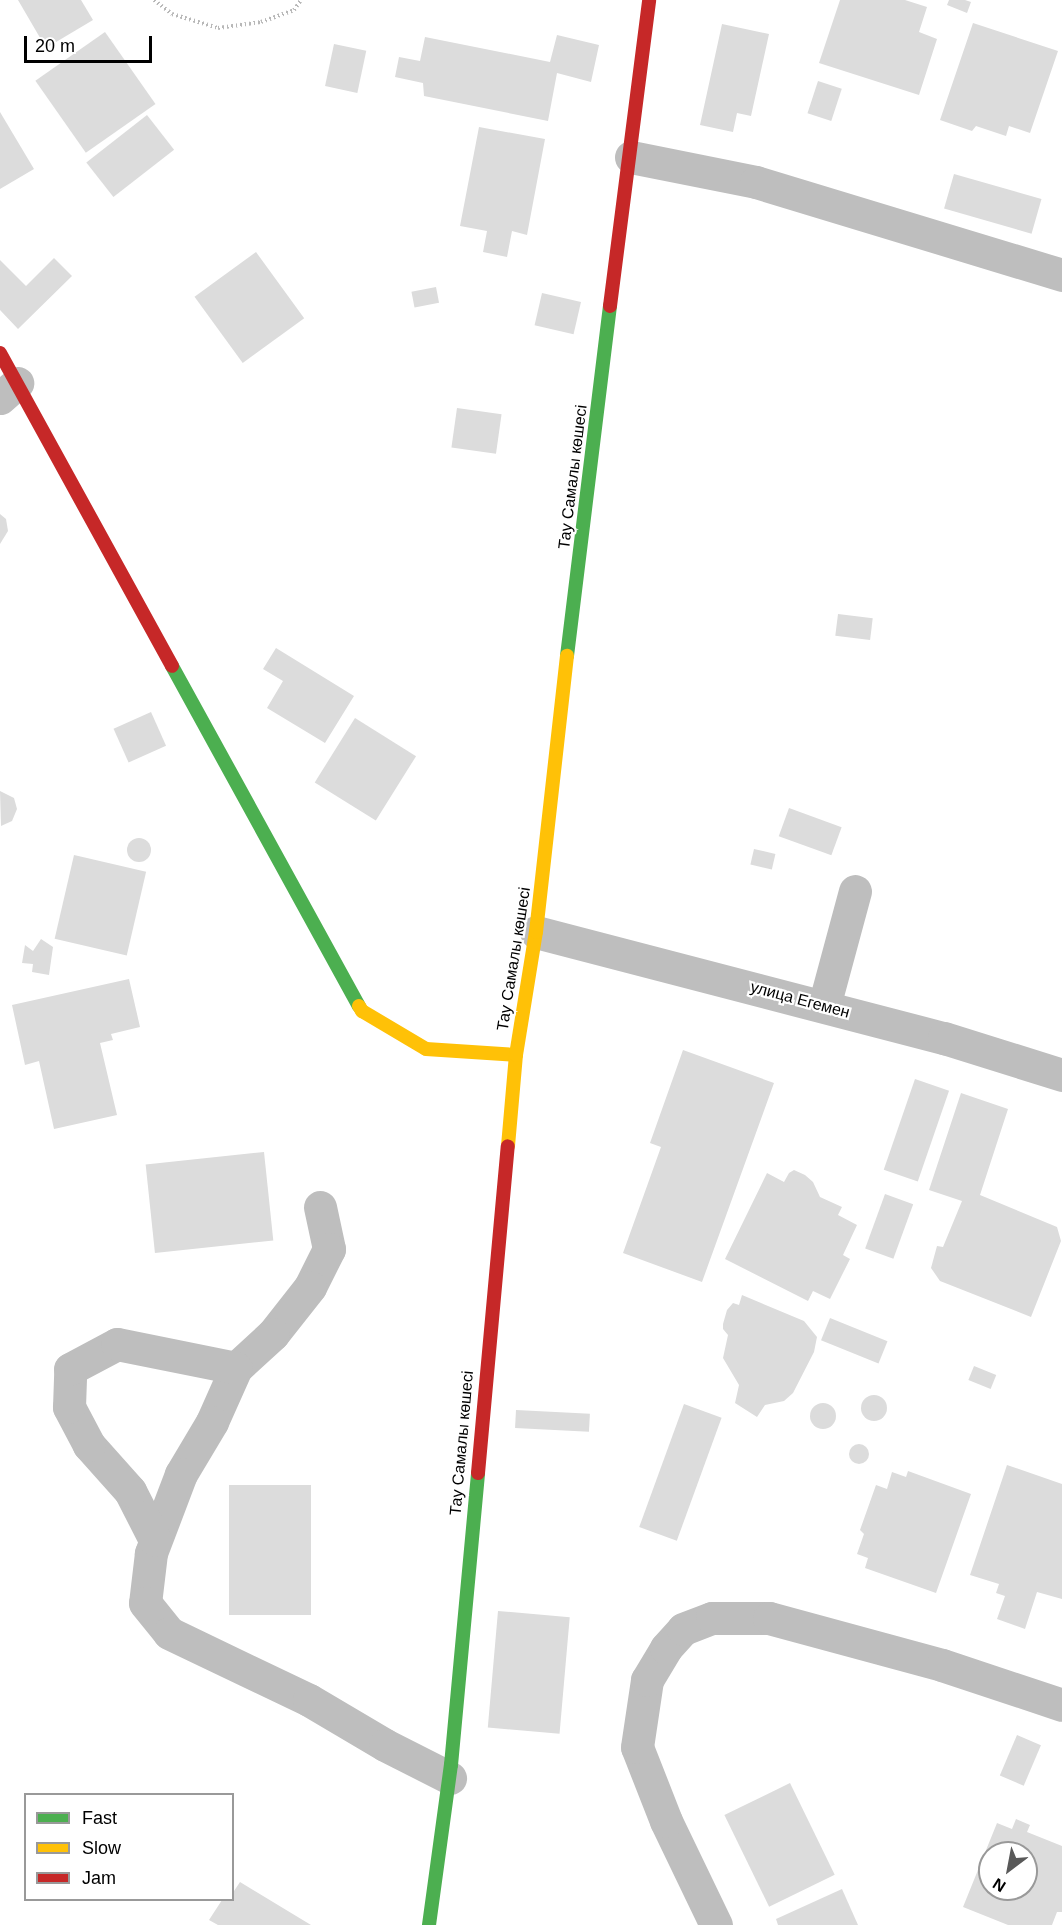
<!DOCTYPE html>
<html>
<head>
<meta charset="utf-8">
<style>
  body { margin:0 }
  #map { position:relative; width:1062px; height:1925px; overflow:hidden; background:#fff; font-family:Helvetica,sans-serif }
  div>[style] { position:absolute }
  [style*='--x'] { left:calc(var(--x)*1px); top:calc(var(--y)*1px); width:calc(var(--w)*1px); rotate:calc(var(--a)*1deg) }
  .building>* { inset:0; background:#dcdcdc; transform-origin:0 0 }
  .round { border-radius:50% }
  .path>* { height:4px; margin-top:-2px; transform-origin:0; background:repeating-linear-gradient(90deg,#b8b8b8 0 1.5px,transparent 0 4.5px) }
  .street>* { height:33px; margin:-16.5px; padding:0 16.5px; transform-origin:16.5px; border-radius:16.5px; background:#bebebe }
  .fast>* { height:14px; margin:-7px; padding:0 7px; transform-origin:7px; border-radius:7px; background:#4caf50 }
  .slow>* { height:14px; margin:-7px; padding:0 7px; transform-origin:7px; border-radius:7px; background:#ffc107 }
  .jam>* { height:14px; margin:-7px; padding:0 7px; transform-origin:7px; border-radius:7px; background:#c62828 }
  span { translate:-50% -50%; white-space:nowrap; text-align:center; line-height:1.15; -webkit-text-stroke:4.5px #fff; paint-order:stroke }
  .street-label { font-size:16px; color:#000 }
  .legend { position:absolute; left:24px; top:1793px; width:210px; height:108px; box-sizing:border-box; background:#fff; border:2px solid #999; margin:0; padding:8px 10px; list-style:none; font-size:18px; color:#000 }
  .legend li { display:flex; align-items:center; gap:12px; height:30px }
  .legend b { width:30px; border:2px solid #999 }
  .north { position:absolute; left:978px; top:1841px; width:60px; height:60px; box-sizing:border-box; background:#fff; border:2px solid #999; border-radius:50%; rotate:212deg; font-size:16px; font-weight:700; line-height:24px; text-align:center; color:#000 }
  .north::after { content:''; display:block; margin:auto; width:21px; height:27px; background:#595959; clip-path:polygon(50% 0,100% 100%,50% 72%,0 100%) }
  .scale { position:absolute; left:24px; top:36px; width:128px; height:27px; box-sizing:border-box; border:3px solid #000; border-top:0; padding-left:8px; font-size:18px; line-height:21px; white-space:nowrap; color:#000; -webkit-text-stroke:4px #fff; paint-order:stroke }
</style>
</head>
<body>
<div id="map">
  <div class="building">
    <i style="clip-path:polygon(18px 0,81px 0,93px 20px,46px 48px)"></i>
    <i style="clip-path:polygon(840px 0,905px 0,927px 7px,919px 32px,937px 39px,919px 95px,819px 63px)"></i>
    <i style="clip-path:polygon(949px 0,965px 0,971px 2px,967px 13px,947px 5px)"></i>
    <i style="clip-path:polygon(973px 23px,1058px 51px,1030px 133px,1009px 126px,1006px 136px,976px 126px,972px 131px,940px 120px)"></i>
    <i style="clip-path:polygon(722px 24px,769px 34px,751px 116px,737px 113px,733px 132px,700px 125px)"></i>
    <i style="left:105px;top:32px;width:88px;height:85px;rotate:55deg"></i>
    <i style="clip-path:polygon(557px 35px,599px 45px,591px 82px,557px 73px,548px 121px,424px 96px,423px 83px,395px 77px,399px 57px,420px 61px,425px 37px,550px 62px)"></i>
    <i style="left:334px;top:44px;width:33px;height:43px;rotate:12deg"></i>
    <i style="left:818px;top:81px;width:25px;height:34px;rotate:18deg"></i>
    <i style="clip-path:polygon(0 112px,34px 169px,0 189px)"></i>
    <i style="left:147px;top:115px;width:44px;height:77px;rotate:52deg"></i>
    <i style="clip-path:polygon(479px 127px,545px 139px,527px 235px,512px 231px,507px 257px,483px 252px,487px 231px,460px 226px)"></i>
    <i style="left:954px;top:174px;width:91px;height:36px;rotate:16deg"></i>
    <i style="left:256px;top:252px;width:82px;height:76px;rotate:54deg"></i>
    <i style="clip-path:polygon(54px 258px,72px 276px,18px 329px,0 310px,0 260px,26px 286px)"></i>
    <i style="left:436px;top:287px;width:16px;height:25px;rotate:79deg"></i>
    <i style="left:542px;top:293px;width:40px;height:33px;rotate:13deg"></i>
    <i style="left:457px;top:408px;width:45px;height:40px;rotate:8deg"></i>
    <i style="clip-path:polygon(0 514px,6px 519px,8px 531px,0 544px)"></i>
    <i style="left:838px;top:614px;width:35px;height:22px;rotate:7deg"></i>
    <i style="clip-path:polygon(276px 648px,354px 696px,325px 743px,267px 708px,283px 681px,263px 669px)"></i>
    <i style="left:151px;top:712px;width:37px;height:41px;rotate:66deg"></i>
    <i style="left:355px;top:718px;width:72px;height:76px;rotate:32deg"></i>
    <i style="clip-path:polygon(0 791px,14px 798px,17px 809px,12px 821px,1px 826px)"></i>
    <i style="left:789px;top:808px;width:56px;height:30px;rotate:20deg"></i>
    <i class="round" style="left:127px;top:838px;width:24px;height:24px"></i>
    <i style="left:754px;top:849px;width:22px;height:16px;rotate:13deg"></i>
    <i style="left:74px;top:855px;width:74px;height:86px;rotate:13deg"></i>
    <i style="clip-path:polygon(41px 939px,53px 947px,49px 975px,32px 972px,33px 964px,22px 963px,25px 945px,33px 951px)"></i>
    <i style="clip-path:polygon(129px 979px,140px 1027px,111px 1034px,113px 1040px,100px 1043px,117px 1115px,54px 1129px,39px 1061px,25px 1065px,12px 1005px)"></i>
    <i style="clip-path:polygon(683px 1050px,774px 1083px,702px 1282px,623px 1253px,661px 1147px,650px 1143px)"></i>
    <i style="left:915px;top:1079px;width:36px;height:96px;rotate:19deg"></i>
    <i style="clip-path:polygon(961px 1093px,1008px 1109px,980px 1195px,1057px 1227px,1061px 1241px,1031px 1317px,940px 1281px,931px 1268px,937px 1246px,943px 1247px,962px 1201px,929px 1190px)"></i>
    <i style="left:264px;top:1152px;width:89px;height:119px;rotate:84deg"></i>
    <i style="clip-path:polygon(794px 1170px,805px 1175px,813px 1182px,820px 1197px,842px 1207px,838px 1215px,857px 1225px,843px 1255px,850px 1259px,830px 1299px,813px 1291px,808px 1301px,725px 1259px,767px 1173px,784px 1182px,789px 1173px)"></i>
    <i style="left:885px;top:1194px;width:30px;height:58px;rotate:20deg"></i>
    <i style="clip-path:polygon(742px 1295px,804px 1321px,817px 1337px,814px 1352px,793px 1393px,784px 1401px,765px 1405px,757px 1417px,735px 1403px,739px 1385px,723px 1358px,728px 1335px,723px 1329px,723px 1324px,727px 1310px,733px 1303px,739px 1305px)"></i>
    <i style="left:830px;top:1318px;width:62px;height:24px;rotate:22deg"></i>
    <i style="left:974px;top:1366px;width:24px;height:15px;rotate:22deg"></i>
    <i class="round" style="left:861px;top:1395px;width:26px;height:26px"></i>
    <i class="round" style="left:810px;top:1403px;width:26px;height:26px"></i>
    <i style="left:684px;top:1404px;width:40px;height:131px;rotate:20deg"></i>
    <i style="left:516px;top:1410px;width:74px;height:18px;rotate:3deg"></i>
    <i class="round" style="left:849px;top:1444px;width:20px;height:20px"></i>
    <i style="clip-path:polygon(1007px 1465px,1062px 1484px,1062px 1599px,1037px 1592px,1025px 1629px,997px 1619px,1005px 1596px,996px 1593px,999px 1584px,970px 1575px)"></i>
    <i style="clip-path:polygon(908px 1471px,971px 1494px,936px 1593px,865px 1568px,868px 1558px,857px 1554px,864px 1534px,860px 1530px,876px 1485px,887px 1489px,892px 1472px,906px 1477px)"></i>
    <i style="left:229px;top:1485px;width:82px;height:130px"></i>
    <i style="left:498px;top:1611px;width:72px;height:117px;rotate:5deg"></i>
    <i style="left:1017px;top:1735px;width:26px;height:44px;rotate:23deg"></i>
    <i style="left:790px;top:1783px;width:102px;height:73px;rotate:64deg"></i>
    <i style="clip-path:polygon(evenodd,1016px 1819px,1030px 1825px,1027px 1832px,1062px 1846px,1062px 1912px,1057px 1912px,1052px 1925px,1008px 1925px,963px 1907px,997px 1823px,1012px 1829px,1016px 1819px,990px 1853px,1026px 1853px,1026px 1889px,990px 1889px,990px 1853px)"></i>
    <i style="clip-path:polygon(240px 1882px,311px 1925px,218px 1925px,209px 1920px,222px 1900px,232px 1900px,232px 1894px)"></i>
    <i style="clip-path:polygon(842px 1889px,858px 1925px,778px 1925px,776px 1919px)"></i>
  </div>
  <div class="path">
    <i style="--x:154;--y:0;--w:23;--a:38"></i>
    <i style="--x:172;--y:14;--w:48;--a:16.9"></i>
    <i style="--x:218;--y:28;--w:43;--a:-7.9"></i>
    <i style="--x:261;--y:22;--w:35;--a:-20"></i>
    <i style="--x:294;--y:10;--w:12;--a:-55"></i>
  </div>
  <div class="street">
    <i style="--x:631;--y:157;--w:127;--a:11.3"></i>
    <i style="--x:756;--y:182;--w:320;--a:16.9"></i>
    <i style="--x:0;--y:398;--w:23;--a:-41"></i>
    <i style="--x:536;--y:932;--w:422;--a:14.6"></i>
    <i style="--x:944;--y:1038;--w:124;--a:17.4"></i>
    <i style="--x:824;--y:1006;--w:119;--a:-74.9"></i>
    <i style="--x:320;--y:1207;--w:43;--a:77.9"></i>
    <i style="--x:329;--y:1249;--w:42;--a:116.6"></i>
    <i style="--x:310;--y:1287;--w:60;--a:128.2"></i>
    <i style="--x:273;--y:1334;--w:50;--a:137.4"></i>
    <i style="--x:236;--y:1368;--w:59;--a:114"></i>
    <i style="--x:212;--y:1422;--w:61;--a:120.8"></i>
    <i style="--x:181;--y:1474;--w:85;--a:110.8"></i>
    <i style="--x:151;--y:1553;--w:50;--a:96.8"></i>
    <i style="--x:145;--y:1603;--w:38;--a:51"></i>
    <i style="--x:169;--y:1633;--w:155;--a:25.6"></i>
    <i style="--x:309;--y:1700;--w:88;--a:30.6"></i>
    <i style="--x:385;--y:1745;--w:73;--a:26.9"></i>
    <i style="--x:155;--y:1540;--w:55;--a:-117"></i>
    <i style="--x:130;--y:1491;--w:62;--a:-131.7"></i>
    <i style="--x:89;--y:1445;--w:43;--a:-117.8"></i>
    <i style="--x:69;--y:1407;--w:38;--a:-88"></i>
    <i style="--x:70;--y:1369;--w:53;--a:-28"></i>
    <i style="--x:117;--y:1344;--w:121;--a:11.4"></i>
    <i style="--x:716;--y:1925;--w:115;--a:-115.7"></i>
    <i style="--x:666;--y:1821;--w:79;--a:-111.4"></i>
    <i style="--x:637;--y:1747;--w:68;--a:-81.5"></i>
    <i style="--x:647;--y:1680;--w:37;--a:-59"></i>
    <i style="--x:666;--y:1648;--w:25;--a:-48"></i>
    <i style="--x:683;--y:1629;--w:31;--a:-21"></i>
    <i style="--x:712;--y:1618;--w:57;--a:0"></i>
    <i style="--x:769;--y:1618;--w:179;--a:15.2"></i>
    <i style="--x:942;--y:1665;--w:126;--a:18.4"></i>
  </div>
  <div class="fast">
    <i style="--x:567;--y:656;--w:353;--a:-83"></i>
    <i style="--x:172;--y:666;--w:388;--a:61.2"></i>
    <i style="--x:429;--y:1925;--w:162;--a:-82.2"></i>
    <i style="--x:451;--y:1765;--w:293;--a:-84.7"></i>
  </div>
  <div class="slow">
    <i style="--x:359;--y:1006;--w:6;--a:59"></i>
    <i style="--x:362;--y:1011;--w:74;--a:30.7"></i>
    <i style="--x:426;--y:1049;--w:90;--a:3.8"></i>
    <i style="--x:508;--y:1146;--w:91;--a:-85"></i>
    <i style="--x:516;--y:1055;--w:125;--a:-80.8"></i>
    <i style="--x:536;--y:932;--w:278;--a:-83.6"></i>
  </div>
  <div class="jam">
    <i style="--x:610;--y:306;--w:308;--a:-82.7"></i>
    <i style="--x:0;--y:353;--w:357;--a:61.2"></i>
    <i style="--x:478;--y:1473;--w:328;--a:-84.8"></i>
  </div>
  <div class="street-label">
    <span style="left:573px;top:477px;rotate:-83deg">Тау Самалы көшесі</span>
    <span style="left:514px;top:959px;rotate:-81deg">Тау Самалы көшесі</span>
    <span style="left:800px;top:1000px;rotate:15deg">улица Егемен</span>
    <span style="left:462px;top:1443px;rotate:-85deg">Тау Самалы көшесі</span>
  </div>
  <ul class="legend">
  <li><b style="height:8px;background:#4caf50"></b>Fast</li>
  <li><b style="height:8px;background:#ffc107"></b>Slow</li>
  <li><b style="height:8px;background:#c62828"></b>Jam</li>
  </ul>
  <div class="north">N</div>
  <div class="scale">20 m</div>
</div>
</body>
</html>
